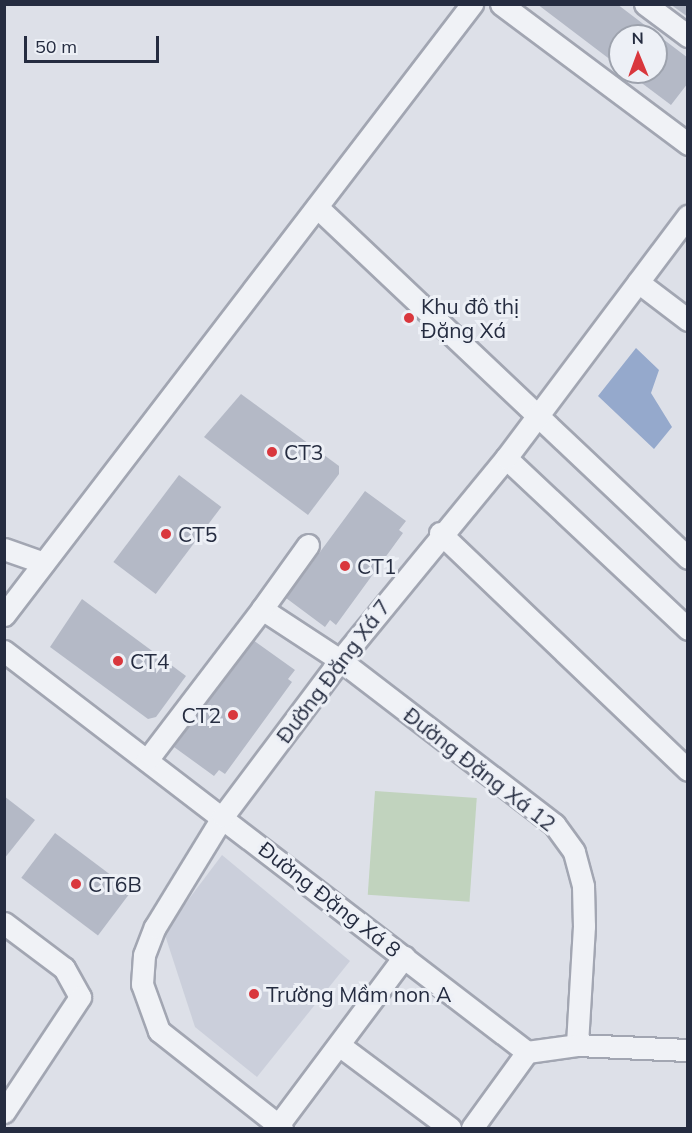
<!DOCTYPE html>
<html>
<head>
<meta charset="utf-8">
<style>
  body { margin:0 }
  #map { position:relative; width:692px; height:1133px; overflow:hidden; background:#dde0e8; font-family:Mulish,sans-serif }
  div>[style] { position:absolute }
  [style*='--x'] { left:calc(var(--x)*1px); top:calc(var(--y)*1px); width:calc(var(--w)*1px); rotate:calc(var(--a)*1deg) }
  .built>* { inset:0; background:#cbcfdb }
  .green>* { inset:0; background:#c1d3be; transform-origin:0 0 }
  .water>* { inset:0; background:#95a9cc }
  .building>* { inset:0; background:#b4b9c6; transform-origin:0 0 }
  .roads { filter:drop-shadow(2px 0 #a2a6b2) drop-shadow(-2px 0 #a2a6b2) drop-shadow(0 2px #a2a6b2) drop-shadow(0 -2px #a2a6b2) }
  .minor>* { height:21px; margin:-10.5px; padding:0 10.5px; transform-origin:10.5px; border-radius:10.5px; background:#f0f2f6 }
  .dots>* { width:16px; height:16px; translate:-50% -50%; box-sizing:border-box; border:3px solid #edf0f6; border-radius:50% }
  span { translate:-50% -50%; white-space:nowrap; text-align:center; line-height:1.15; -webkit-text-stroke:6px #edf0f6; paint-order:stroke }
  .poi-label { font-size:21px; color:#252c40 }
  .left { translate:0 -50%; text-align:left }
  .right { translate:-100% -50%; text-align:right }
  .street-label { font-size:21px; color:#252c40 }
  .frame { position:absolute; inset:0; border:6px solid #252c40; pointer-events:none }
  .north { position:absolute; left:608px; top:24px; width:60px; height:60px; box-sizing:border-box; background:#edf0f6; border:2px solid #9da2ad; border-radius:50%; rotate:359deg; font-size:16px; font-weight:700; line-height:24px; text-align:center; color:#252c40 }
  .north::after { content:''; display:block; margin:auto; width:21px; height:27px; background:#d9373d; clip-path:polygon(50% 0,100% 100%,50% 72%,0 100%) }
  .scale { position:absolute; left:24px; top:36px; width:135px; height:27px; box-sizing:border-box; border:3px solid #252c40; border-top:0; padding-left:8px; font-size:18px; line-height:21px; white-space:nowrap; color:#252c40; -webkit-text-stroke:4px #edf0f6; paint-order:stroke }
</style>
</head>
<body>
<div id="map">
  <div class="built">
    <i style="clip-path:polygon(222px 855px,350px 961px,257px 1077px,195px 1027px,164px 932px)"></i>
  </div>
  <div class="green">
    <i style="left:375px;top:791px;width:102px;height:104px;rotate:4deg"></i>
  </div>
  <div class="water">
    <i style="clip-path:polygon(636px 348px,659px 370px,651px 393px,672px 427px,654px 449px,598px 396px)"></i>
  </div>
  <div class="building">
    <i style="clip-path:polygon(537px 4px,617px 4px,688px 58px,688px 83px,671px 105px,627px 72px,656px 72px,656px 36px,620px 36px,620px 67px)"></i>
    <i style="clip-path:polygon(670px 4px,688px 4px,688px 17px)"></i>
    <i style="clip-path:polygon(241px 394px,339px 466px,339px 474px,308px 515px,204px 437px)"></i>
    <i style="left:179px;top:475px;width:53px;height:109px;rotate:37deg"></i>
    <i style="clip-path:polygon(365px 491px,406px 521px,399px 530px,403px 533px,336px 625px,330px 620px,325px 627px,286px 598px)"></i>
    <i style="clip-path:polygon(82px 599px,186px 676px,156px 717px,148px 719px,50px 647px)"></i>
    <i style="clip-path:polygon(253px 640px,295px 670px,288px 679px,292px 682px,225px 774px,219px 770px,214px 776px,174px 747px)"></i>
    <i style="clip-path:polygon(4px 796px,35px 820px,4px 859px)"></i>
    <i style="left:55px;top:833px;width:96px;height:56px;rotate:37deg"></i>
  </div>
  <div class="roads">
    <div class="minor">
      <i style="--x:501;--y:4;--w:234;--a:36.8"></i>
      <i style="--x:645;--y:4;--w:54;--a:36.7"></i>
      <i style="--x:317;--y:207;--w:511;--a:43.41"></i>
      <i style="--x:638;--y:282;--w:63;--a:37.2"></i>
      <i style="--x:506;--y:458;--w:250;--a:43.2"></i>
      <i style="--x:440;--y:533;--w:343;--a:43.7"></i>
      <i style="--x:308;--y:545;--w:79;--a:125.7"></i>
      <i style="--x:262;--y:609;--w:93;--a:33.2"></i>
      <i style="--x:340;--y:660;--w:270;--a:37.5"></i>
      <i style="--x:554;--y:824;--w:34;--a:54"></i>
      <i style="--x:574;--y:852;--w:35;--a:75"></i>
      <i style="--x:583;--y:886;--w:40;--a:88.6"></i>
      <i style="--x:584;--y:926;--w:119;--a:93.4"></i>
      <i style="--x:4;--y:549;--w:42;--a:19.3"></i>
      <i style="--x:4;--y:615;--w:770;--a:-52.55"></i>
      <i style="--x:4;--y:651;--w:659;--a:37.48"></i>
      <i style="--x:527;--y:1052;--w:50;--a:-8"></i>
      <i style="--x:577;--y:1045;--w:111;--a:2.6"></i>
      <i style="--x:147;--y:760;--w:190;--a:-52.7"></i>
      <i style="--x:4;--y:923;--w:75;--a:36.9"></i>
      <i style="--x:64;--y:968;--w:33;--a:61"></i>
      <i style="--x:80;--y:997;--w:138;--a:123.5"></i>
      <i style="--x:339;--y:1045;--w:139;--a:36.8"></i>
      <i style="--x:276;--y:1128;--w:214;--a:-53.2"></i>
      <i style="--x:282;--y:1128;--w:157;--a:-141.7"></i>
      <i style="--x:159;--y:1031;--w:50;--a:-109.9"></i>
      <i style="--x:142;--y:984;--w:29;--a:-86"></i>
      <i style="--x:144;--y:955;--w:30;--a:-69"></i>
      <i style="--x:155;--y:927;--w:130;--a:-58.5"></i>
      <i style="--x:223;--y:816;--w:195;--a:-53.1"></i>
      <i style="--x:340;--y:660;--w:261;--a:-50.6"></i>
      <i style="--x:506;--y:458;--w:303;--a:-53.1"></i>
      <i style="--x:472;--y:1128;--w:94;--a:-54.1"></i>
    </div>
  </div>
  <div class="dots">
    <i style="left:409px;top:318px;background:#d9373d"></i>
    <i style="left:272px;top:452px;background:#d9373d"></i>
    <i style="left:166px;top:534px;background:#d9373d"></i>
    <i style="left:345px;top:566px;background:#d9373d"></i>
    <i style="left:118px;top:661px;background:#d9373d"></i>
    <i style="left:233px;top:715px;background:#d9373d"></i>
    <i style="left:76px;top:884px;background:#d9373d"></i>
    <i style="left:254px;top:994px;background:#d9373d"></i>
  </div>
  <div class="poi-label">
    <span class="left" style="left:421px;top:318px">Khu đô thị<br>Đặng Xá</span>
    <span class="left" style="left:284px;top:452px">CT3</span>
    <span class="left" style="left:178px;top:534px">CT5</span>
    <span class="left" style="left:357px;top:566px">CT1</span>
    <span class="left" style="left:130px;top:661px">CT4</span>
    <span class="right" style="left:221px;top:715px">CT2</span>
    <span class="left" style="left:88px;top:884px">CT6B</span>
    <span class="left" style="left:266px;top:994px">Trường Mầm non A</span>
  </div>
  <div class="street-label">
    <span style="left:333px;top:671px;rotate:-53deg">Đường Đặng Xá 7</span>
    <span style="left:480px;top:769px;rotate:38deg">Đường Đặng Xá 12</span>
    <span style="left:330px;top:899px;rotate:38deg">Đường Đặng Xá 8</span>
  </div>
  <div class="frame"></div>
  <div class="north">N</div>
  <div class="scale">50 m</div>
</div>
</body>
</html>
